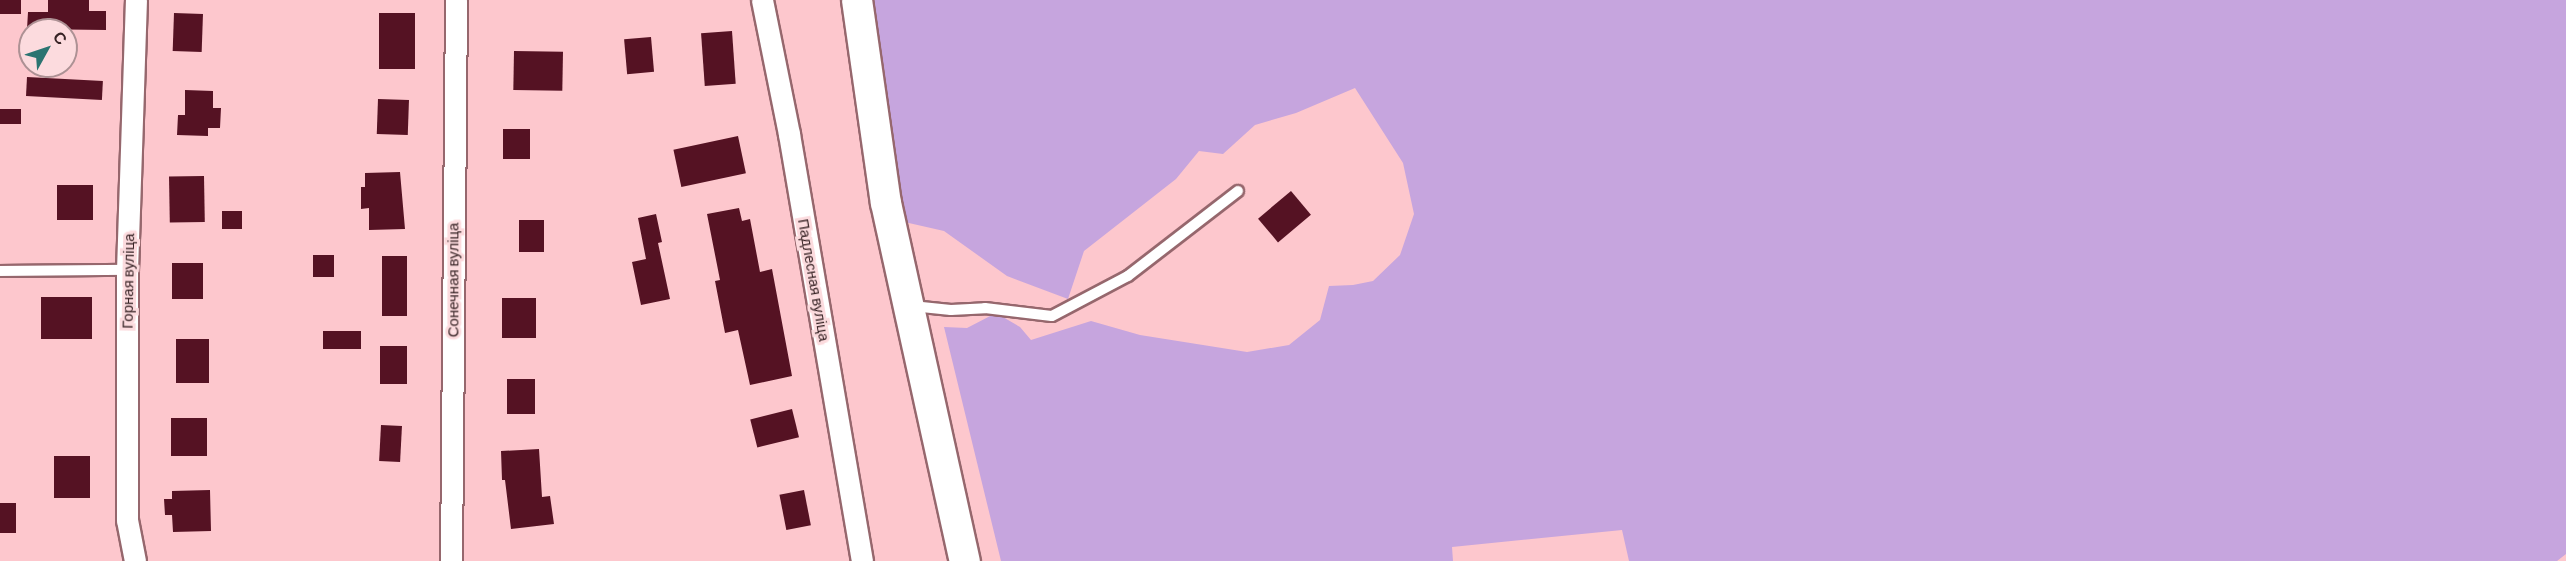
<!DOCTYPE html>
<html>
<head>
<meta charset="utf-8">
<style>
  body { margin:0 }
  #map { position:relative; width:2566px; height:561px; overflow:hidden; background:#fdc7cd; font-family:Barlow,sans-serif }
  div>[style] { position:absolute }
  [style*='--x'] { left:calc(var(--x)*1px); top:calc(var(--y)*1px); width:calc(var(--w)*1px); rotate:calc(var(--a)*1deg) }
  .green>* { inset:0; background:#c6a5de }
  .building>* { inset:0; background:#551223; transform-origin:0 0 }
  .roads { filter:drop-shadow(2px 0 #96676d) drop-shadow(-2px 0 #96676d) drop-shadow(0 2px #96676d) drop-shadow(0 -2px #96676d) }
  .lane>* { height:10px; margin:-5px; padding:0 5px; transform-origin:5px; border-radius:5px; background:#fff }
  .street>* { height:21px; margin:-10.5px; padding:0 10.5px; transform-origin:10.5px; border-radius:10.5px; background:#fff }
  .secondary>* { height:30px; margin:-15px; padding:0 15px; transform-origin:15px; border-radius:15px; background:#fff }
  span { translate:-50% -50%; white-space:nowrap; text-align:center; line-height:1.15; -webkit-text-stroke:6px #fcdbde; paint-order:stroke }
  .street-label { font-size:15px; color:#372325 }
  .north { position:absolute; left:18px; top:18px; width:60px; height:60px; box-sizing:border-box; background:#fcdbde; border:2px solid #ad9194; border-radius:50%; rotate:50deg; font-size:16px; font-weight:700; line-height:24px; text-align:center; color:#372325 }
  .north::after { content:''; display:block; margin:auto; width:21px; height:27px; background:#2b7471; clip-path:polygon(50% 0,100% 100%,50% 72%,0 100%) }
</style>
</head>
<body>
<div id="map">
  <div class="green">
    <i style="clip-path:polygon(868px 0,2566px 0,2566px 554px,2557px 561px,1629px 561px,1622px 530px,1452px 547px,1453px 561px,1001px 561px,944px 327px,967px 328px,996px 313px,1020px 327px,1031px 340px,1091px 321px,1140px 335px,1247px 352px,1289px 345px,1320px 320px,1329px 286px,1353px 285px,1373px 281px,1400px 255px,1414px 214px,1403px 163px,1355px 88px,1296px 113px,1255px 125px,1223px 154px,1199px 151px,1176px 179px,1084px 251px,1068px 299px,1007px 276px,944px 231px,900px 221px)"></i>
  </div>
  <div class="building">
    <i style="left:0;top:0;width:21px;height:14px"></i>
    <i style="clip-path:polygon(48px 0,89px 0,89px 11px,106px 11px,106px 30px,27px 29px,28px 12px,48px 12px)"></i>
    <i style="left:174px;top:13px;width:29px;height:38px;rotate:2deg"></i>
    <i style="left:379px;top:13px;width:36px;height:56px"></i>
    <i style="left:732px;top:31px;width:53px;height:31px;rotate:86deg"></i>
    <i style="left:651px;top:37px;width:35px;height:27px;rotate:85deg"></i>
    <i style="left:514px;top:51px;width:49px;height:39px;rotate:1deg"></i>
    <i style="left:27px;top:77px;width:76px;height:19px;rotate:3deg"></i>
    <i style="clip-path:polygon(185px 90px,213px 91px,213px 108px,221px 108px,220px 128px,208px 128px,208px 136px,177px 135px,178px 115px,185px 115px)"></i>
    <i style="left:378px;top:99px;width:31px;height:35px;rotate:2deg"></i>
    <i style="left:0;top:109px;width:21px;height:15px"></i>
    <i style="left:503px;top:129px;width:27px;height:30px"></i>
    <i style="left:738px;top:136px;width:38px;height:66px;rotate:78deg"></i>
    <i style="clip-path:polygon(400px 172px,405px 229px,369px 230px,369px 208px,361px 209px,361px 187px,365px 187px,365px 173px)"></i>
    <i style="left:204px;top:176px;width:46px;height:35px;rotate:89deg"></i>
    <i style="left:57px;top:185px;width:36px;height:35px"></i>
    <i style="left:1291px;top:191px;width:31px;height:43px;rotate:50deg"></i>
    <i style="clip-path:polygon(739px 208px,742px 221px,750px 219px,760px 272px,772px 269px,792px 376px,750px 385px,738px 330px,725px 333px,715px 281px,720px 280px,707px 214px)"></i>
    <i style="left:222px;top:211px;width:20px;height:18px"></i>
    <i style="clip-path:polygon(656px 214px,662px 242px,658px 243px,670px 299px,641px 305px,632px 262px,646px 259px,638px 218px)"></i>
    <i style="left:519px;top:220px;width:25px;height:32px"></i>
    <i style="left:313px;top:255px;width:21px;height:22px"></i>
    <i style="left:382px;top:256px;width:25px;height:60px"></i>
    <i style="left:172px;top:263px;width:31px;height:36px"></i>
    <i style="left:92px;top:297px;width:42px;height:51px;rotate:90deg"></i>
    <i style="left:502px;top:298px;width:34px;height:40px"></i>
    <i style="left:361px;top:331px;width:18px;height:38px;rotate:90deg"></i>
    <i style="left:176px;top:339px;width:33px;height:44px"></i>
    <i style="left:380px;top:346px;width:27px;height:38px"></i>
    <i style="left:507px;top:379px;width:28px;height:35px"></i>
    <i style="left:792px;top:409px;width:29px;height:43px;rotate:76deg"></i>
    <i style="left:171px;top:418px;width:36px;height:38px"></i>
    <i style="left:381px;top:425px;width:21px;height:36px;rotate:3deg"></i>
    <i style="clip-path:polygon(539px 449px,542px 497px,550px 496px,554px 524px,511px 529px,505px 480px,502px 480px,501px 451px)"></i>
    <i style="left:54px;top:456px;width:36px;height:42px"></i>
    <i style="clip-path:polygon(210px 490px,211px 531px,173px 532px,172px 515px,165px 515px,164px 499px,172px 499px,172px 491px)"></i>
    <i style="left:804px;top:490px;width:36px;height:25px;rotate:79deg"></i>
    <i style="left:0;top:503px;width:16px;height:30px"></i>
  </div>
  <div class="roads">
    <div class="lane">
      <i style="--x:0;--y:271;--w:127;--a:-0.5"></i>
      <i style="--x:912;--y:306;--w:39;--a:6"></i>
      <i style="--x:951;--y:310;--w:34;--a:-3"></i>
      <i style="--x:985;--y:308;--w:67;--a:6.8"></i>
      <i style="--x:1052;--y:316;--w:86;--a:-27.8"></i>
      <i style="--x:1128;--y:276;--w:139;--a:-37.7"></i>
    </div>
    <div class="street">
      <i style="--x:762;--y:0;--w:137;--a:78.6"></i>
      <i style="--x:789;--y:134;--w:433;--a:80.3"></i>
      <i style="--x:135;--y:561;--w:42;--a:-101"></i>
      <i style="--x:127;--y:520;--w:250;--a:-90"></i>
      <i style="--x:127;--y:270;--w:270;--a:-88.1"></i>
      <i style="--x:451;--y:561;--w:561;--a:-89.49"></i>
    </div>
    <div class="secondary">
      <i style="--x:857;--y:0;--w:205;--a:81.9"></i>
      <i style="--x:886;--y:203;--w:367;--a:77.6"></i>
    </div>
  </div>
  <div class="street-label">
    <span style="left:453px;top:280px;rotate:-90deg">Сонечная вуліца</span>
    <span style="left:814px;top:280px;rotate:80deg">Падлесная вуліца</span>
    <span style="left:128px;top:281px;rotate:-89deg">Горная вуліца</span>
  </div>
  <div class="north">С</div>
</div>
</body>
</html>
